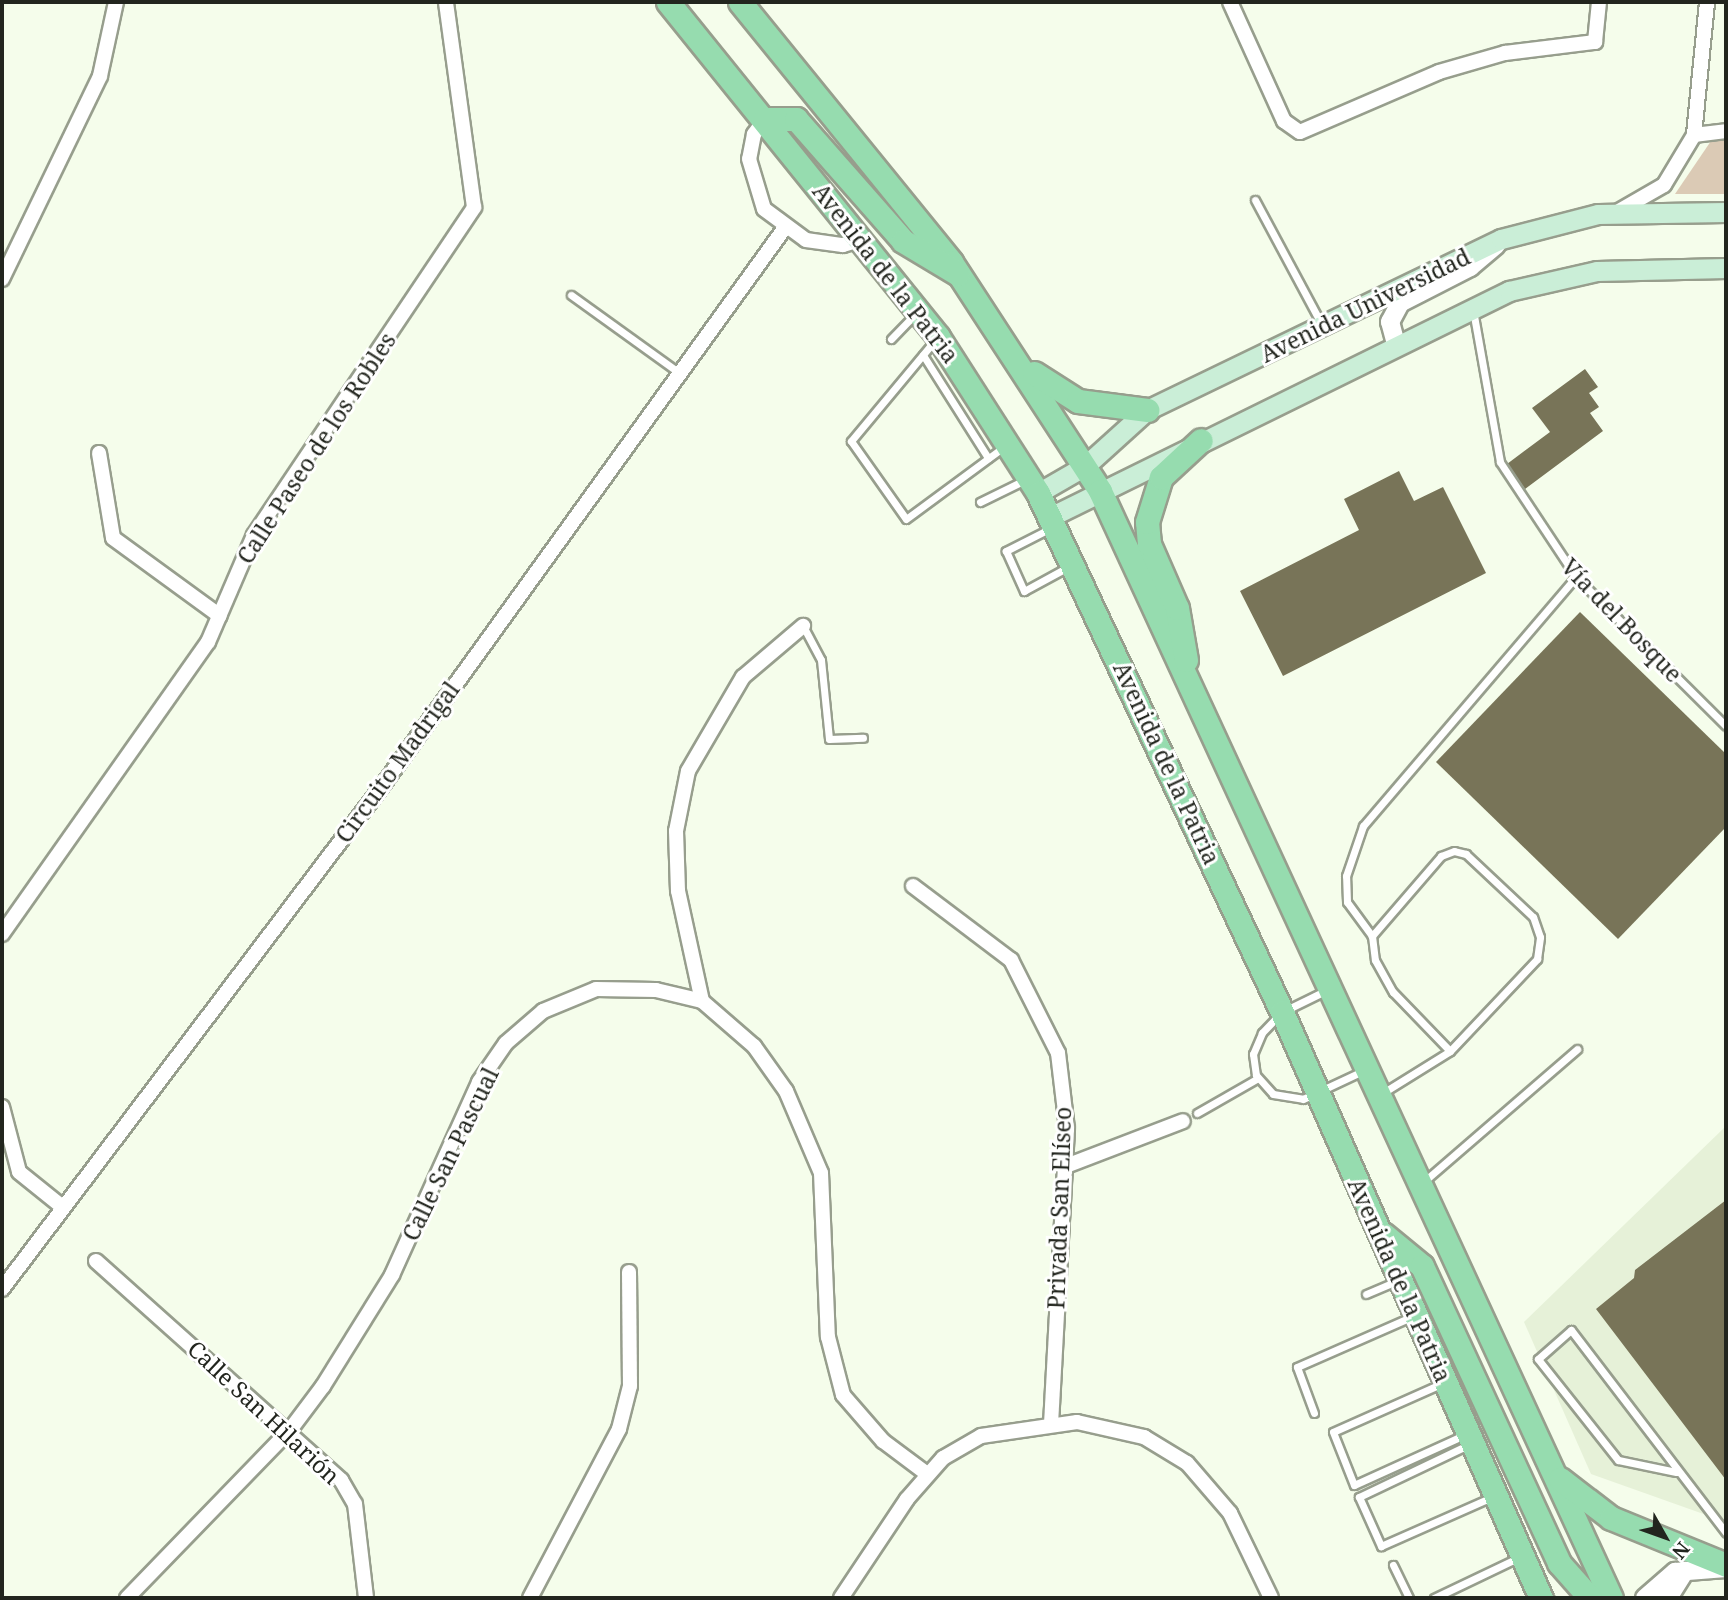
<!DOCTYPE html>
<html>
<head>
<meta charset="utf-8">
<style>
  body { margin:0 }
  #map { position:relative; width:1728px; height:1600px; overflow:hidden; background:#f5fdeb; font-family:"Noto Serif",serif }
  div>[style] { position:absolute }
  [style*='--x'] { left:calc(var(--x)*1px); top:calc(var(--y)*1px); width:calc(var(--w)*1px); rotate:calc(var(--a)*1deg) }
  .built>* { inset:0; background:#e6f1d8 }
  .green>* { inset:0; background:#dbcab5 }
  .building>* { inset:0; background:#787458 }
  .roads { filter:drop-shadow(2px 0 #979e8d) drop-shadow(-2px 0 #979e8d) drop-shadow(0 2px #979e8d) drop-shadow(0 -2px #979e8d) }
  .service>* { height:7px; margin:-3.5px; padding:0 3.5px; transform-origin:3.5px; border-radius:3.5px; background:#fff }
  .minor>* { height:14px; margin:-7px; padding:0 7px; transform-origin:7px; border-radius:7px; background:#fff }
  .tertiary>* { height:18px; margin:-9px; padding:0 9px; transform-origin:9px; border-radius:9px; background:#fff }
  .secondary>* { height:19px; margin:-9.5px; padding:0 9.5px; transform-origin:9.5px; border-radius:9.5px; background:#caeed7 }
  .primary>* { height:23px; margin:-11.5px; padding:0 11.5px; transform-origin:11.5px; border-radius:11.5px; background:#96dcaf }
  span { translate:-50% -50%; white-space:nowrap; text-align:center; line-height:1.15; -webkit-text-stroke:6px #fff; paint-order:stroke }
  .street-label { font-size:23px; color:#22251e }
  .frame { position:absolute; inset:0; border:4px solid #22251e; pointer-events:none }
  .north { position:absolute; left:1630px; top:1502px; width:70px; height:70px; -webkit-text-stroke:5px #fff; paint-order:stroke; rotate:130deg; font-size:19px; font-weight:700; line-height:28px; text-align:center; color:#22251e }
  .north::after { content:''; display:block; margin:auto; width:24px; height:32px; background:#22251e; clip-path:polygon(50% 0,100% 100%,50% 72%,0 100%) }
</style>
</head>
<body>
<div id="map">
  <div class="built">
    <i style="clip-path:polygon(1726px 1126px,1726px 1522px,1591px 1474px,1524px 1322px)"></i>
  </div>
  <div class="green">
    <i style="clip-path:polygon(1726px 134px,1726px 194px,1675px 194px,1713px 138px)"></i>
  </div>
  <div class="building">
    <i style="clip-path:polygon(1585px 369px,1598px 387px,1589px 393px,1599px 407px,1590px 413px,1603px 431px,1525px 489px,1507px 464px,1550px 432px,1532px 408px)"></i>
    <i style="clip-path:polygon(1399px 471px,1414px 501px,1443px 487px,1486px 573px,1283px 676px,1240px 591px,1359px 530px,1344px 499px)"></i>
    <i style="clip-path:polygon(1580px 612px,1726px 754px,1726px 827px,1618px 939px,1436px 762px)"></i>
    <i style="clip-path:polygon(1726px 1200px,1726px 1480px,1596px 1309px,1634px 1278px,1635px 1270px)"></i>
  </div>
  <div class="roads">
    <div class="service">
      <i style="--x:1255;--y:200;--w:142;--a:61.8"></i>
      <i style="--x:571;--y:295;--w:132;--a:35.7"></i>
      <i style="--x:1473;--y:310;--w:154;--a:79.9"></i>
      <i style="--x:1500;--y:462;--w:138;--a:56.5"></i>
      <i style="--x:1576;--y:577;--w:211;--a:44.8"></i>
      <i style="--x:891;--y:339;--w:35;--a:-46"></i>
      <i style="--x:936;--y:339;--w:133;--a:129.8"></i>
      <i style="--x:851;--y:441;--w:95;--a:54.8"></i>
      <i style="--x:906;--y:519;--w:123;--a:-36.4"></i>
      <i style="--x:923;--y:355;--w:122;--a:57.7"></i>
      <i style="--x:980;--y:502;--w:50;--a:-26.1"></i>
      <i style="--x:1051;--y:528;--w:51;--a:152.9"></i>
      <i style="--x:1006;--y:551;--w:44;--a:65.8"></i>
      <i style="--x:1024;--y:591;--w:52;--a:-28.5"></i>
      <i style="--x:803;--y:626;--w:38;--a:62"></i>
      <i style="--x:821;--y:660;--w:79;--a:84.2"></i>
      <i style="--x:829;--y:739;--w:34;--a:-2"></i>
      <i style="--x:1372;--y:936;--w:42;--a:-126.3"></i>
      <i style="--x:1347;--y:902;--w:26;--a:-92"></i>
      <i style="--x:1346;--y:876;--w:53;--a:-71.2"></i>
      <i style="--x:1363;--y:826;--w:328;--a:-49.5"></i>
      <i style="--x:1327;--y:990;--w:50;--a:153.9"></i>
      <i style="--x:1282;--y:1012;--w:29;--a:134"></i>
      <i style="--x:1262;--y:1033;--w:23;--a:113"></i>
      <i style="--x:1253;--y:1054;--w:21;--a:82"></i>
      <i style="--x:1256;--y:1075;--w:25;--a:48"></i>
      <i style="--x:1273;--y:1094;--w:30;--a:9"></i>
      <i style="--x:1303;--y:1099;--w:68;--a:-25.1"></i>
      <i style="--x:1381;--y:1094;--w:81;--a:-31.9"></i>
      <i style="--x:1450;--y:1051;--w:127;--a:-46.6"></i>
      <i style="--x:1537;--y:959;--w:22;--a:-82"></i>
      <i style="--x:1540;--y:937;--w:21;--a:-109"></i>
      <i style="--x:1533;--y:917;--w:92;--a:-136.8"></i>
      <i style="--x:1466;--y:854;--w:12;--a:-166"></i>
      <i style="--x:1454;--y:851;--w:14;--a:159"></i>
      <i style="--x:1441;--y:856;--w:106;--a:130.8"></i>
      <i style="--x:1372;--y:936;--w:24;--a:83"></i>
      <i style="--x:1375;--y:960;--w:37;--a:61"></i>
      <i style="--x:1393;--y:992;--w:82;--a:46"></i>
      <i style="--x:1197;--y:1113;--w:70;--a:-29.8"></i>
      <i style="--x:1422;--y:1183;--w:205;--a:-40.8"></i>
      <i style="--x:1366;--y:1294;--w:34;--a:-23"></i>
      <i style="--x:1443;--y:1383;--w:120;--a:156"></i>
      <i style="--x:1333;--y:1432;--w:57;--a:68.4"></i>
      <i style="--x:1354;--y:1485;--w:121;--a:-24.4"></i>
      <i style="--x:1314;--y:1413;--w:49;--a:-110.3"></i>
      <i style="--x:1297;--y:1367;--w:127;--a:-23.7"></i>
      <i style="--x:1468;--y:1445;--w:121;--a:154.5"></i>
      <i style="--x:1359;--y:1497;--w:54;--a:65.8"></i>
      <i style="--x:1381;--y:1546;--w:121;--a:-23.8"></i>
      <i style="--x:1676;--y:1472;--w:59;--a:-168.3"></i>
      <i style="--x:1618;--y:1460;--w:129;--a:-128.4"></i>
      <i style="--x:1538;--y:1359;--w:44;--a:-41.3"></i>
      <i style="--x:1571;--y:1330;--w:255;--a:52.6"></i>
      <i style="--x:1393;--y:1565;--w:37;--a:64"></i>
      <i style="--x:1434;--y:1598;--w:93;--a:-25.5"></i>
    </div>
    <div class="minor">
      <i style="--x:1230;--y:2;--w:131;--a:65.6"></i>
      <i style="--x:1284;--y:121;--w:19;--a:35"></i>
      <i style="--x:1300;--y:132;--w:151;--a:-23.3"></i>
      <i style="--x:1439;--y:72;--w:69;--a:-16.1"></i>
      <i style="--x:1505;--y:53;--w:91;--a:-7"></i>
      <i style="--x:1595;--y:42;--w:40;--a:-84.3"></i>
      <i style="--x:765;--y:119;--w:19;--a:126"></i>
      <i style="--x:754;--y:134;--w:25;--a:101"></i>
      <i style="--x:749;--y:159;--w:52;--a:73.3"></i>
      <i style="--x:764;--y:209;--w:52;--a:36.4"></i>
      <i style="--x:806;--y:240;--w:37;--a:8"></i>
      <i style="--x:843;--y:245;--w:21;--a:-17"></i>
      <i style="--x:1694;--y:135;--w:32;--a:-7"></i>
      <i style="--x:1617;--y:212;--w:54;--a:-29.9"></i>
      <i style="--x:1664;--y:185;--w:58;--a:-59"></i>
      <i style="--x:1694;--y:135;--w:134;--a:-84.4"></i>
      <i style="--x:2;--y:279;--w:225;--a:-64.2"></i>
      <i style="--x:100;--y:76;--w:76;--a:-77.8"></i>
      <i style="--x:99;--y:453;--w:86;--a:80.6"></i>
      <i style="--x:113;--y:538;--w:132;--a:36.1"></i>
      <i style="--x:913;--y:886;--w:123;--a:37.1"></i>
      <i style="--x:1011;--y:960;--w:104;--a:63.2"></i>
      <i style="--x:1058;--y:1053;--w:77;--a:83.2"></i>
      <i style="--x:1067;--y:1129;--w:293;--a:93.1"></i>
      <i style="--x:2;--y:934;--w:357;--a:-54.8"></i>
      <i style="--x:208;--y:642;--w:116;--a:-66.7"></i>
      <i style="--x:254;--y:535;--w:395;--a:-56.1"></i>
      <i style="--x:474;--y:207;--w:207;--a:-97.8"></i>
      <i style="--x:702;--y:1001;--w:113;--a:-102.3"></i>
      <i style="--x:678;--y:891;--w:60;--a:-91.9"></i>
      <i style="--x:676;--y:831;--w:61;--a:-78.7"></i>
      <i style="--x:688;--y:771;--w:109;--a:-59.7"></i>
      <i style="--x:743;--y:677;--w:79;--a:-40.4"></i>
      <i style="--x:2;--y:1107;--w:67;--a:75.3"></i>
      <i style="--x:19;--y:1172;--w:53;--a:38.8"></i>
      <i style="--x:1066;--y:1166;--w:125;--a:-21"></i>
      <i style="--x:96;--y:1261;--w:329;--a:41.8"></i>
      <i style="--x:341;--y:1480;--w:28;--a:60"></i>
      <i style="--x:355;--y:1504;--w:95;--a:83.3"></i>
      <i style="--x:2;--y:1289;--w:632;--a:-52.91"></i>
      <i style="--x:383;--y:785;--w:686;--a:-54.2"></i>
      <i style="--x:127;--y:1598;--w:234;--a:-45.9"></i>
      <i style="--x:290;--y:1430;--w:55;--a:-53.1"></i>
      <i style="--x:323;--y:1386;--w:131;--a:-58.1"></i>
      <i style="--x:392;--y:1275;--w:212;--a:-65.7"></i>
      <i style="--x:479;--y:1082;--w:47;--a:-55.3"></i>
      <i style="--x:506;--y:1043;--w:49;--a:-40.9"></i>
      <i style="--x:543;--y:1011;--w:57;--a:-22.5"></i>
      <i style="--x:596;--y:989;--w:60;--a:1"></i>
      <i style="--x:656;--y:990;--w:47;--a:13.4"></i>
      <i style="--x:702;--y:1001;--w:69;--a:40.9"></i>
      <i style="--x:754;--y:1046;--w:55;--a:54.6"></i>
      <i style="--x:786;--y:1091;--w:89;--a:66.9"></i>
      <i style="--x:821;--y:1173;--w:164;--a:87.6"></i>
      <i style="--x:828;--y:1337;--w:60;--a:75.5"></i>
      <i style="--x:843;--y:1395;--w:61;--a:49"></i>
      <i style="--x:883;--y:1441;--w:54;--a:36.7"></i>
      <i style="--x:530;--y:1598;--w:191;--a:-62.2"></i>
      <i style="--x:619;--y:1429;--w:44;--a:-75.7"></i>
      <i style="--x:630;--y:1386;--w:114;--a:-90.5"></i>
      <i style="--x:841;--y:1598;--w:119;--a:-56.3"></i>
      <i style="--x:907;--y:1499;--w:55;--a:-48.7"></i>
      <i style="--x:943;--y:1458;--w:44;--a:-30.1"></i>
      <i style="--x:981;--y:1436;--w:97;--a:-8.3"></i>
      <i style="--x:1077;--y:1422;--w:69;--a:12.6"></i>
      <i style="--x:1144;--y:1437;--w:50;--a:31.2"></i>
      <i style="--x:1187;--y:1463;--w:66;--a:49.3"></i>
      <i style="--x:1230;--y:1513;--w:94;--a:64.2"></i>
    </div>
    <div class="tertiary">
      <i style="--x:1396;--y:344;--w:23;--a:-105"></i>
      <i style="--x:1390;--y:322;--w:21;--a:-62"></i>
      <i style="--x:1400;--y:303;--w:79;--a:-27.2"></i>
      <i style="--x:1470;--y:267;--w:34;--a:-40"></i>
      <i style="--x:1645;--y:1598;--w:40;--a:-41"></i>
      <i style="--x:1675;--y:1572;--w:51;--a:-4.5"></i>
      <i style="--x:1668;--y:1598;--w:32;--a:-58"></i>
    </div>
    <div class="secondary">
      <i style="--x:1038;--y:493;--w:54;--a:-29.9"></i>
      <i style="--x:1085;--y:466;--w:84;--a:-42.1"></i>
      <i style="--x:1147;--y:410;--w:393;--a:-25.8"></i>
      <i style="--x:1501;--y:239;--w:100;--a:-14.5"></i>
      <i style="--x:1598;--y:214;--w:128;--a:-0.9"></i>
      <i style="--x:1050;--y:517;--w:512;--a:-26.21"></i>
      <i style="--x:1509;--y:291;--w:90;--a:-12.8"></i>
      <i style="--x:1597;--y:271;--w:129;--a:-1.3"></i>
    </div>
    <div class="primary">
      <i style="--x:668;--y:2;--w:430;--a:51.1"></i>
      <i style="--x:938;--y:337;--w:185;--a:57.3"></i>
      <i style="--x:1038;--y:493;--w:573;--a:64.82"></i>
      <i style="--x:1282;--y:1012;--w:641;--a:66.16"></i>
      <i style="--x:740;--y:2;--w:335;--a:50.9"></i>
      <i style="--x:951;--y:262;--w:273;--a:56.9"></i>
      <i style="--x:1100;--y:491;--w:1219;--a:65.22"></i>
      <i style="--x:765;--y:119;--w:31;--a:0"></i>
      <i style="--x:796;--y:119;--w:162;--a:48.7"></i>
      <i style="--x:903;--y:241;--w:64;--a:31"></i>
      <i style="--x:1034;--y:373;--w:52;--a:32.5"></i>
      <i style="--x:1078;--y:401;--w:70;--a:7.4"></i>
      <i style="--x:1186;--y:660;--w:53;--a:-99.8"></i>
      <i style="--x:1177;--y:608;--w:70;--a:-113.6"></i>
      <i style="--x:1149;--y:544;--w:22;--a:-95"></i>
      <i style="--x:1147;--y:522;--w:47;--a:-72.7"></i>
      <i style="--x:1161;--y:477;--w:54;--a:-42.8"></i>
      <i style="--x:1383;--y:1234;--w:50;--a:39.4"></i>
      <i style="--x:1422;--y:1266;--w:327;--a:65.2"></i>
      <i style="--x:1559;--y:1563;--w:47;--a:48.5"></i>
      <i style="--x:1560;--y:1479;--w:64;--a:37.4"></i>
      <i style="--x:1611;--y:1518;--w:124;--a:22.2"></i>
    </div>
  </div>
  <div class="street-label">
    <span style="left:886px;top:273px;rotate:52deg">Avenida de la Patria</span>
    <span style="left:1365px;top:305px;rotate:-26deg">Avenida Universidad</span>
    <span style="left:316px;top:448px;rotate:-57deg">Calle Paseo de los Robles</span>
    <span style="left:1622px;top:620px;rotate:46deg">Vía del Bosque</span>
    <span style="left:397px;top:762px;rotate:-54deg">Circuito Madrigal</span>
    <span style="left:1167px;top:763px;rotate:65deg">Avenida de la Patria</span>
    <span style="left:450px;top:1154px;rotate:-64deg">Calle San Pascual</span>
    <span style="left:1059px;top:1208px;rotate:-88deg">Privada San Elíseo</span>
    <span style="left:1400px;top:1280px;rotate:66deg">Avenida de la Patria</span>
    <span style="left:264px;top:1412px;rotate:43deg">Calle San Hilarión</span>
  </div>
  <div class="frame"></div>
  <div class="north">N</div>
</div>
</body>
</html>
